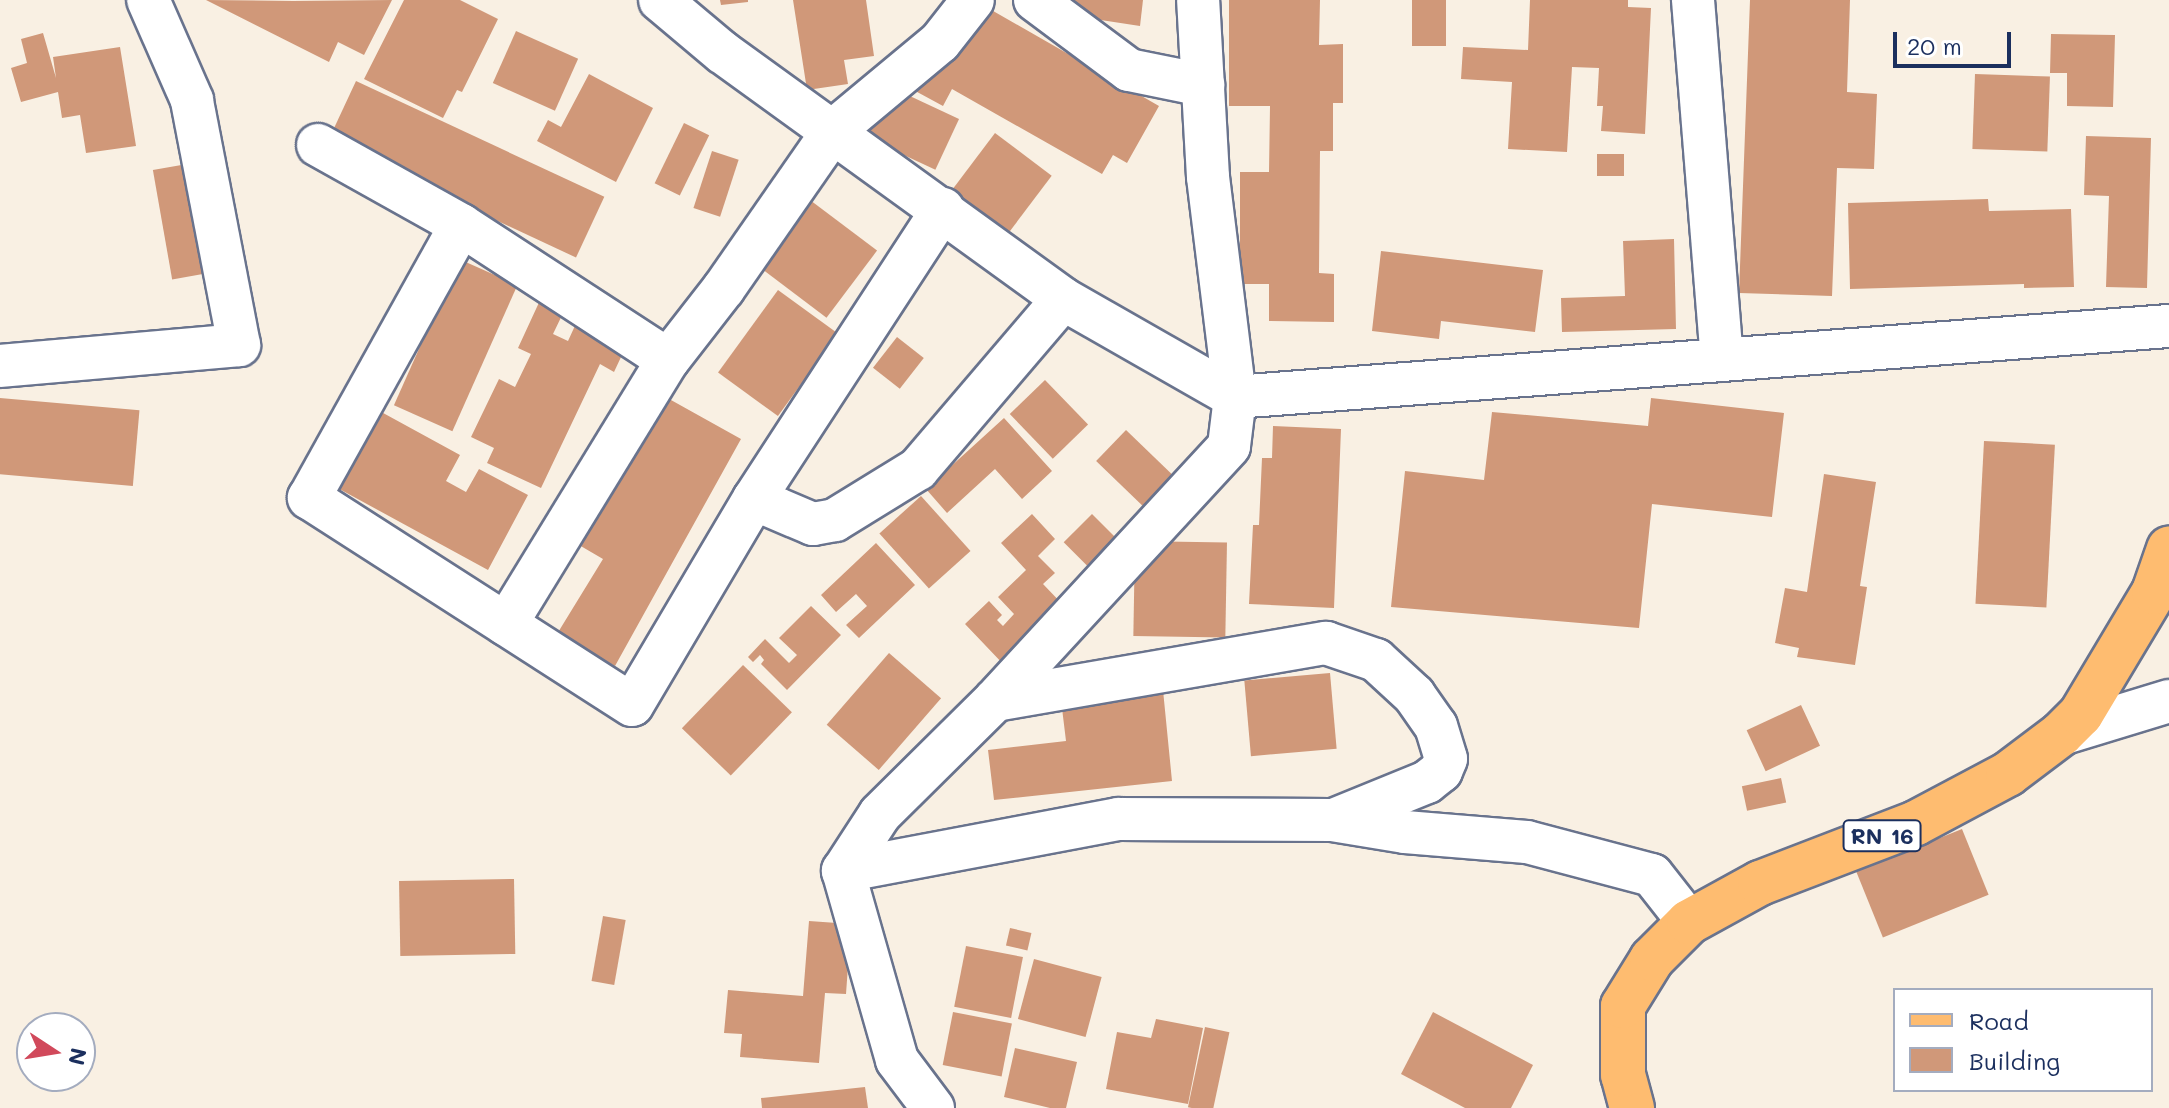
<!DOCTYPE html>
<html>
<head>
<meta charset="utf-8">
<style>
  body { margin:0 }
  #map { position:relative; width:2169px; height:1108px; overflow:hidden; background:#f9f0e3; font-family:Mali,sans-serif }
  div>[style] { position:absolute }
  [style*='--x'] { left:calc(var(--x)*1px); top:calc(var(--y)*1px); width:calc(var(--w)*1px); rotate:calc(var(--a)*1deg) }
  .building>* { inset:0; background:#d09879; transform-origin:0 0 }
  .roads { filter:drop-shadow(2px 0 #69738d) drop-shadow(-2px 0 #69738d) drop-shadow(0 2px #69738d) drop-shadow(0 -2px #69738d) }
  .street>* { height:42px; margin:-21px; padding:0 21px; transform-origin:21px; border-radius:21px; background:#fff }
  .primary>* { height:44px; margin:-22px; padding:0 22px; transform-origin:22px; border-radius:22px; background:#febc70 }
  span { translate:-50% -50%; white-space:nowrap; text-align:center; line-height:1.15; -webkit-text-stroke:8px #fff; paint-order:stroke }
  .shield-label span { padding:2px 6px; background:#fff; border:2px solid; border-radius:6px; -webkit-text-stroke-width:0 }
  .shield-label { font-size:22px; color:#1b2f5e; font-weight:700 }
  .legend { position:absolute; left:1893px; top:988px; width:260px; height:104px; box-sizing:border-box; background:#fff; border:2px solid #a4acbf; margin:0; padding:10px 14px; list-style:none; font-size:24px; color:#1b2f5e }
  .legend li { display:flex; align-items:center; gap:16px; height:40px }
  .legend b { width:40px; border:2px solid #a4acbf }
  .north { position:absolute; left:16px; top:1012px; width:80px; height:80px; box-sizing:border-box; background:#fff; border:2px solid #a4acbf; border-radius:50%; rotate:102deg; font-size:22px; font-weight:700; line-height:32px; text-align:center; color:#1b2f5e }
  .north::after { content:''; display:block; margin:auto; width:28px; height:36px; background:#d1495b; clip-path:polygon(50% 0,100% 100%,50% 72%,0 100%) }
  .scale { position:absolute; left:1893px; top:32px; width:118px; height:36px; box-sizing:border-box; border:4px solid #1b2f5e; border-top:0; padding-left:10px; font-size:24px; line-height:28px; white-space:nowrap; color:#1b2f5e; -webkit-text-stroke:6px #fff; paint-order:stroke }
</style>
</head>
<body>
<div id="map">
  <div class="building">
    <i style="clip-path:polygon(206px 0,293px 1px,392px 0,364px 55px,338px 42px,329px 62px)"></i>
    <i style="clip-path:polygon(404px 0,460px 0,498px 19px,462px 92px,457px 90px,443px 118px,364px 79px)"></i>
    <i style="clip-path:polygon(720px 0,748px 0,748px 2px,721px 5px)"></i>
    <i style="clip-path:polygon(793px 0,866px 0,874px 56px,844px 60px,848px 84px,807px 90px)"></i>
    <i style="clip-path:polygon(974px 0,1159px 106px,1127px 163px,1113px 155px,1102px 174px,952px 89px,943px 106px,895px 80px)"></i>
    <i style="clip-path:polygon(1057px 0,1143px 0,1140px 26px,1055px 13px)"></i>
    <i style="clip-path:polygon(1229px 0,1320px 0,1319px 45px,1343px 44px,1343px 103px,1333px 103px,1333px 151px,1320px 151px,1319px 273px,1334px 274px,1334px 322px,1269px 321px,1269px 284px,1240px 284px,1240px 172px,1269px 172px,1270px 106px,1229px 106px)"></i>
    <i style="left:1412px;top:0;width:34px;height:46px"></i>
    <i style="clip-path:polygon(1530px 0,1628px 0,1628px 7px,1651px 8px,1645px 134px,1601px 131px,1603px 106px,1597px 106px,1599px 68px,1572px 67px,1567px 152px,1508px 149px,1512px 82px,1461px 79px,1463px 47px,1528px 50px)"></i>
    <i style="clip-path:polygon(1750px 0,1850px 0,1847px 92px,1877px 94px,1874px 169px,1837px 168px,1832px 296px,1739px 293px)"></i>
    <i style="left:516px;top:31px;width:68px;height:57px;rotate:24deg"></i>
    <i style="clip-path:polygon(43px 33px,56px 78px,53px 57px,120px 47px,136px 146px,86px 153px,80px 115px,62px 118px,58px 92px,21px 102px,11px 68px,27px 63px,21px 39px)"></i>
    <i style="clip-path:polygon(2051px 34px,2115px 35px,2113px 107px,2067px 106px,2067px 73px,2050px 73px)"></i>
    <i style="clip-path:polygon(589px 74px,653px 108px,616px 182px,537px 141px,548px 120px,561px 127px)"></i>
    <i style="left:1975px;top:74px;width:75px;height:75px;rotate:2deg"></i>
    <i style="left:356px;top:81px;width:274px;height:67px;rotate:25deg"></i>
    <i style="left:882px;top:83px;width:85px;height:56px;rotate:25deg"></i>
    <i style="left:684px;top:123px;width:28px;height:67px;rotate:26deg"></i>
    <i style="left:995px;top:133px;width:71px;height:73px;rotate:37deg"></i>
    <i style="clip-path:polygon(2086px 136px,2151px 138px,2147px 288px,2106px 287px,2109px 196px,2084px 195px)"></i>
    <i style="left:712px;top:151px;width:28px;height:60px;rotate:18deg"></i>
    <i style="left:1597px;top:154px;width:27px;height:22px"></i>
    <i style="left:210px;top:160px;width:111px;height:58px;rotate:80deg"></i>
    <i style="left:802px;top:194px;width:94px;height:84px;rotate:37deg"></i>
    <i style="clip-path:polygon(1988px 199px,1989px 211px,2071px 209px,2074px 287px,2024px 288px,2024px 284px,1850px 289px,1848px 203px)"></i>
    <i style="clip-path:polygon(1674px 239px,1676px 329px,1562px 332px,1561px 298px,1625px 296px,1623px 241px)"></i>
    <i style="clip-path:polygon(1381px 251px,1543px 270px,1535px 332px,1441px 321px,1439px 339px,1372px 331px)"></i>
    <i style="left:459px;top:259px;width:64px;height:160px;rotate:24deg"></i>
    <i style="left:778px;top:290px;width:74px;height:102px;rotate:36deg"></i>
    <i style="clip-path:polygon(542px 296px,566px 307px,553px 334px,568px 341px,579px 317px,629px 340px,614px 372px,600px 364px,541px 488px,487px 463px,494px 448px,471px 437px,499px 379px,515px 387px,531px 354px,518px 348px)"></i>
    <i style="left:897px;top:337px;width:34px;height:39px;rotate:38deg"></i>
    <i style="left:1045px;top:380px;width:62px;height:49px;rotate:46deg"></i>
    <i style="clip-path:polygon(662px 395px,741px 439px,615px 666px,557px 634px,603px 559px,579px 545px)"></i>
    <i style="left:0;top:398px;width:140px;height:76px;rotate:5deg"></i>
    <i style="clip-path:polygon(1651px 398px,1784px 413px,1772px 517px,1652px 504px,1639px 628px,1391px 607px,1405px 471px,1484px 480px,1492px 412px,1648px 426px)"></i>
    <i style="clip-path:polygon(374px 408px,460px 455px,446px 481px,466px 492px,479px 469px,528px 495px,488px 570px,332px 485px)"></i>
    <i style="clip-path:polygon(1004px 418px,1052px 471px,1022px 499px,995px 469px,947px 513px,926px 489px)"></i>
    <i style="clip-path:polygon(1273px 426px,1341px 429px,1334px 608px,1249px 604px,1253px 525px,1259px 525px,1262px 458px,1272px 458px)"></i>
    <i style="left:1126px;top:430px;width:75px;height:43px;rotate:44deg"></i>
    <i style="left:1984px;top:441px;width:71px;height:163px;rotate:3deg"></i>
    <i style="clip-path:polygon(1824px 474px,1876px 482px,1860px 586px,1867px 587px,1855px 665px,1797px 657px,1799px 648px,1775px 643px,1785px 588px,1807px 592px)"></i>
    <i style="left:921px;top:496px;width:74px;height:56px;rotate:48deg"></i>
    <i style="clip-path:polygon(1032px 514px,1055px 539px,1038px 556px,1055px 573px,1043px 584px,1066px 608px,1005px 666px,965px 624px,989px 601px,1002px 615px,997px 620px,1003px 626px,1014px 614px,998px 597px,1026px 570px,1001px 543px)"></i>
    <i style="left:1092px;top:514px;width:47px;height:40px;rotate:45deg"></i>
    <i style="left:1135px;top:541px;width:92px;height:95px;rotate:1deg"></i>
    <i style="clip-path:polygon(876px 543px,915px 585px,859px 638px,846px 625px,867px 606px,856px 594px,836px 612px,821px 595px)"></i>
    <i style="clip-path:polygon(811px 606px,841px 635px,787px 690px,761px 664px,764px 660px,760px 655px,753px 662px,748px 657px,765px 639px,789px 663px,797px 655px,779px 638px)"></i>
    <i style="left:889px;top:653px;width:69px;height:95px;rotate:41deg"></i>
    <i style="left:743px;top:665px;width:68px;height:88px;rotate:44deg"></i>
    <i style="left:1330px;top:673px;width:76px;height:86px;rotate:85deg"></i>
    <i style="clip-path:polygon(1163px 690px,1172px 781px,994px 800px,988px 750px,1066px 741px,1061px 700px)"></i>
    <i style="left:1801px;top:705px;width:45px;height:60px;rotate:65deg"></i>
    <i style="left:1781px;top:778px;width:25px;height:40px;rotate:78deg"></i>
    <i style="left:1962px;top:829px;width:71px;height:114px;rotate:68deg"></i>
    <i style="left:514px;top:879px;width:75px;height:115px;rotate:89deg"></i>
    <i style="left:603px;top:916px;width:23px;height:66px;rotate:10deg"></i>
    <i style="clip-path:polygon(809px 921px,851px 924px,846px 994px,825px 993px,819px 1063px,740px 1057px,742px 1034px,724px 1033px,728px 990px,803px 996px)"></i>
    <i style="left:1010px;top:928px;width:22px;height:18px;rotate:13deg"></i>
    <i style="left:966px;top:946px;width:58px;height:62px;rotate:11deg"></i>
    <i style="left:1034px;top:959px;width:70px;height:62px;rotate:15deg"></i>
    <i style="left:953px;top:1012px;width:60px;height:54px;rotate:11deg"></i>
    <i style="clip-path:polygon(1433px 1012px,1533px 1065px,1511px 1108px,1465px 1108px,1401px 1074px)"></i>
    <i style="clip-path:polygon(1156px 1019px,1203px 1028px,1188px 1104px,1106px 1089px,1117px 1032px,1151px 1038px)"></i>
    <i style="left:1205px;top:1027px;width:25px;height:82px;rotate:12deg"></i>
    <i style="clip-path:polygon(1015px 1048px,1077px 1062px,1066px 1108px,1050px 1108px,1004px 1097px)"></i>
    <i style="clip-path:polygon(865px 1087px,868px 1108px,762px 1108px,761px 1098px)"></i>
  </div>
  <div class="roads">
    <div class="street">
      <i style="--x:660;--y:0;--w:81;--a:40"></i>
      <i style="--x:722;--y:52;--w:421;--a:35.9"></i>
      <i style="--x:1063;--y:299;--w:198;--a:29.7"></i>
      <i style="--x:1235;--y:397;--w:937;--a:-4.35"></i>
      <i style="--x:1035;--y:0;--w:117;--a:36.7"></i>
      <i style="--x:1129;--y:70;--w:76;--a:11.5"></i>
      <i style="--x:1693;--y:0;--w:361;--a:85.4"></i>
      <i style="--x:318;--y:145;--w:164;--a:29.2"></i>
      <i style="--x:943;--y:209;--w:346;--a:123.1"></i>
      <i style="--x:754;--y:499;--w:239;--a:120.6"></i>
      <i style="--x:632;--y:705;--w:384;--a:-147.3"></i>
      <i style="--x:309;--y:498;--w:312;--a:-60.9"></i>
      <i style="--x:461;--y:225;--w:247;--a:33.1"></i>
      <i style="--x:668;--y:360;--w:91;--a:-52.1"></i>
      <i style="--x:724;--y:288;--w:191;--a:-55.2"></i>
      <i style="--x:833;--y:131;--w:139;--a:-39.8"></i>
      <i style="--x:940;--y:42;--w:53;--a:-51.8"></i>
      <i style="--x:0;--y:366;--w:240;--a:-5"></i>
      <i style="--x:239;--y:345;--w:249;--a:-100.9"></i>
      <i style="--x:192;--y:100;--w:109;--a:-113.7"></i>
      <i style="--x:754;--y:499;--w:64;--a:23"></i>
      <i style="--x:813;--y:524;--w:22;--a:-10"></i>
      <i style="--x:835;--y:520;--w:97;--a:-31.6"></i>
      <i style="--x:918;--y:469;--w:223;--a:-49.5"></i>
      <i style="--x:506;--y:624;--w:310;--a:-58.5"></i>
      <i style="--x:995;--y:700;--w:336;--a:-9.8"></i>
      <i style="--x:1326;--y:643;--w:53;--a:18.8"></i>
      <i style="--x:1376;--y:660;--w:52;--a:42.6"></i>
      <i style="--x:1414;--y:695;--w:38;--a:55"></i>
      <i style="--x:1436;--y:726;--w:34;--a:73"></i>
      <i style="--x:1446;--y:759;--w:13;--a:113"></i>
      <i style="--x:1441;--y:771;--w:18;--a:142"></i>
      <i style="--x:1427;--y:782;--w:98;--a:157.9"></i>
      <i style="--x:2061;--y:734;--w:113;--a:-17"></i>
      <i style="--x:843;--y:871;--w:68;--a:-57"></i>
      <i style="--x:880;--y:814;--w:162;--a:-44.7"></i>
      <i style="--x:995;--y:700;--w:345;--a:-47.3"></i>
      <i style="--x:1229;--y:446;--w:49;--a:-83"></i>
      <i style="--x:1235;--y:397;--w:222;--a:-97"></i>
      <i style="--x:1208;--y:177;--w:177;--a:-93.2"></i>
      <i style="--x:933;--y:1108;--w:60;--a:-126.9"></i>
      <i style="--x:897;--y:1060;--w:197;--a:-105.9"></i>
      <i style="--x:843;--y:871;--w:280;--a:-10.7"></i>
      <i style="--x:1118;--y:819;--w:214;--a:0.3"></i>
      <i style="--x:1332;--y:820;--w:74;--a:9.3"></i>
      <i style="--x:1405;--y:832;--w:122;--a:4.7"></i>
      <i style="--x:1527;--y:842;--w:129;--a:14.8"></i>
      <i style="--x:1652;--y:875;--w:60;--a:51.8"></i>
    </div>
    <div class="primary">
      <i style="--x:1632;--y:1108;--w:34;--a:-105"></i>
      <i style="--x:1623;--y:1075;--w:69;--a:-90"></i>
      <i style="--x:1623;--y:1006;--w:55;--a:-58.3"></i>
      <i style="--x:1652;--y:959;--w:52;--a:-45"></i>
      <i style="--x:1689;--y:922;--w:81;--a:-28.8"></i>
      <i style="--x:1760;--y:883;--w:167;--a:-21"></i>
      <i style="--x:1916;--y:823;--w:104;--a:-28"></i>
      <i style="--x:2008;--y:774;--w:66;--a:-37"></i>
      <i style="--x:2061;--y:734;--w:28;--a:-45"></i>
      <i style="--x:2081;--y:714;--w:142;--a:-59.1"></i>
      <i style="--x:2154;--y:592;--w:46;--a:-70.8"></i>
    </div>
  </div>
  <div class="shield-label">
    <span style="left:1882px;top:836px">RN 16</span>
  </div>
  <ul class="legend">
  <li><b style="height:10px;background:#febc70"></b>Road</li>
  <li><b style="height:22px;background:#d09879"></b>Building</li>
  </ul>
  <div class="north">N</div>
  <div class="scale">20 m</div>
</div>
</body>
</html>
